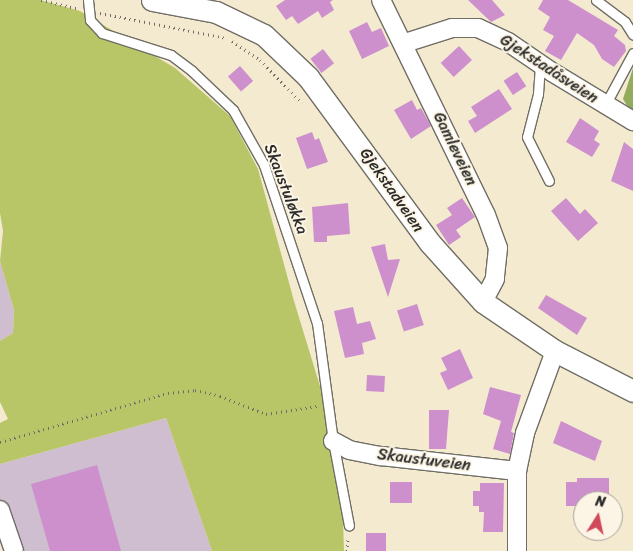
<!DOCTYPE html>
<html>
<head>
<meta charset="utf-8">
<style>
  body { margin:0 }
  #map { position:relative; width:633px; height:551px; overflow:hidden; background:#f3ead0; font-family:Sriracha,sans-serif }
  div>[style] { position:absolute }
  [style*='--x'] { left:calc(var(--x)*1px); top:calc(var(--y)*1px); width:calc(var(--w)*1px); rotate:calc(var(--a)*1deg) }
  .industrial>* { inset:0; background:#cebed0 }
  .green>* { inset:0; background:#b9c668 }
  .forest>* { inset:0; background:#92ab5c }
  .building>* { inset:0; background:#cd90cd; transform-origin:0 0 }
  .path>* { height:3px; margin-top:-1.5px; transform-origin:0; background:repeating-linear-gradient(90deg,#716e65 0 1px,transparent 0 5px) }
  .roads { filter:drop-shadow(1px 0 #716e65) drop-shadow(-1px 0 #716e65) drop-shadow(0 1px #716e65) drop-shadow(0 -1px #716e65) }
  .service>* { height:9px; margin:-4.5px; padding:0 4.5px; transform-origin:4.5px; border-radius:4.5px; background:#fff }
  .minor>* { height:18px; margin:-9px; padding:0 9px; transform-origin:9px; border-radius:9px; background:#fff }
  .tertiary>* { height:21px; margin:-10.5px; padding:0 10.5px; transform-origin:10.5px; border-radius:10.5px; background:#fff }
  span { translate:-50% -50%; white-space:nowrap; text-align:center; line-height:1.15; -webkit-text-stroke:4px #fcf5e5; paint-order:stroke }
  .street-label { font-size:16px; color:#2b2b2b }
  .north { position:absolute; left:573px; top:491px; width:50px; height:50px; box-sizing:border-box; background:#fcf5e5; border:1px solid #a8a49b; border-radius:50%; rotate:10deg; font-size:14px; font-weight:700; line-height:20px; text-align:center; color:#2b2b2b }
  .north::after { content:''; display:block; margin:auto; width:18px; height:22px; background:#d1495b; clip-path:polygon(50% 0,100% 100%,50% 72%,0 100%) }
</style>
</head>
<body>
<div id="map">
  <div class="industrial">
    <i style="clip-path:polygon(0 261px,14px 310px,13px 333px,0 341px)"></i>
    <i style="clip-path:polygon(166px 418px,212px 551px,3px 551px,0 542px,0 464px)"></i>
  </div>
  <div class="green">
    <i style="clip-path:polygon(0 0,40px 0,80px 11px,175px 68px,230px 116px,258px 169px,294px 301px,341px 455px,344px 551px,212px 551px,166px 418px,0 464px,0 423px,8px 419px,0 402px,0 341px,13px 333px,14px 310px,0 261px,3px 231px,0 213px)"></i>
  </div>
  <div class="forest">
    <i style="clip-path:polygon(633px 68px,633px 115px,623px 99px)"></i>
  </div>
  <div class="building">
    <i style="clip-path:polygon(285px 0,333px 0,330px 2px,334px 10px,322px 18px,318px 11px,298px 24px,292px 16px,286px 20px,276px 6px)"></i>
    <i style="clip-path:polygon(468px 0,492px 0,505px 15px,491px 22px)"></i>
    <i style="clip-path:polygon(543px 0,568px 0,618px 30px,614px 36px,625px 45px,626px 51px,614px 67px,602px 59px,594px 45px,577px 33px,561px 60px,545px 51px,554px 36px,543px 30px,550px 17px,538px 9px)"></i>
    <i style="clip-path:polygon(367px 22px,372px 32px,381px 28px,389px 46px,362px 59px,349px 31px)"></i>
    <i style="left:459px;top:46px;width:19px;height:25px;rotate:47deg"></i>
    <i style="left:323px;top:49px;width:18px;height:16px;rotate:52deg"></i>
    <i style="left:240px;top:66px;width:20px;height:16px;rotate:49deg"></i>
    <i style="left:517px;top:72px;width:17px;height:16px;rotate:57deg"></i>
    <i style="clip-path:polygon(499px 89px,512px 109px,475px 133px,468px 121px,477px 116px,471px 107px)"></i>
    <i style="clip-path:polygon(412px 100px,417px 110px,421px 108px,431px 126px,411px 139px,394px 110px)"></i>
    <i style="clip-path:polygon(580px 118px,599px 131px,594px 140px,600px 144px,592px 157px,566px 142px)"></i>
    <i style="clip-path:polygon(312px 132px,315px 140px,319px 138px,328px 162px,307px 169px,296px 138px)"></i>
    <i style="clip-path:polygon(624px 142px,633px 149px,633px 191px,611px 181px)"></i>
    <i style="clip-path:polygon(462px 198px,475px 217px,456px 230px,461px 237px,449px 245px,436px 225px,452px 215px,447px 208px)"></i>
    <i style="clip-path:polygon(566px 198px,580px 214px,585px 209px,598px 223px,578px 241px,551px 211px)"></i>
    <i style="clip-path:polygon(348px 203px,350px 234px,327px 236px,327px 242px,314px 242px,312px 207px)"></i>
    <i style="clip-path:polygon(385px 244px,388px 260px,400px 259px,388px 297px,371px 247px)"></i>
    <i style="clip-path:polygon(546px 295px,587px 318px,577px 335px,538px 308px)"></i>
    <i style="left:417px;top:304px;width:22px;height:21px;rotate:72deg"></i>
    <i style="clip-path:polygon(353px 307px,357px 324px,370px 321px,376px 339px,362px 343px,364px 354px,345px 358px,334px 311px)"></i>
    <i style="clip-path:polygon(460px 349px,473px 378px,448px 390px,440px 373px,447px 370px,441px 358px)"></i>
    <i style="left:367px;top:375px;width:18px;height:16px;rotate:3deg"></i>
    <i style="clip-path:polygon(490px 387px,521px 395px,511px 432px,514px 433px,510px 454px,493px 449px,501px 421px,483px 414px)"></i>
    <i style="clip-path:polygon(429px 410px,449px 410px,446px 449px,429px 449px)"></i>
    <i style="clip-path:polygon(561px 421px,602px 441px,595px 461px,553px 443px)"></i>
    <i style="clip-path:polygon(97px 465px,121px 551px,50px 551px,31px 484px)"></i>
    <i style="clip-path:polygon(577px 478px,609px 478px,609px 501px,583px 501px,583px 506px,566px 506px,566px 482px,577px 482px)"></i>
    <i style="left:412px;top:482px;width:21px;height:22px;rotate:90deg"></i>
    <i style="clip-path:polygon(480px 483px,504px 483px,503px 532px,483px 532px,484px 512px,479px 512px,479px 506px,473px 506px,473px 491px,480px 491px)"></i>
    <i style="left:366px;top:533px;width:20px;height:18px"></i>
  </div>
  <div class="path">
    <i style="--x:41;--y:0;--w:37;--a:13"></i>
    <i style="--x:100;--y:13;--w:128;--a:11.2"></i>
    <i style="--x:232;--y:41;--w:34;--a:34"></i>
    <i style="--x:260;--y:60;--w:60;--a:45.7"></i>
    <i style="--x:0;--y:442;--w:175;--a:-16.3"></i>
    <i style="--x:168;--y:393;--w:27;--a:-6"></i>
    <i style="--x:195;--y:390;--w:26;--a:13"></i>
    <i style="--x:220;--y:396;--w:49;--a:21.4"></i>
    <i style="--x:266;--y:414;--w:52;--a:-8.9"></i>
    <i style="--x:347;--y:551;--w:14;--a:-86"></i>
  </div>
  <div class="roads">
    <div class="service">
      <i style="--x:88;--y:0;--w:20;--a:84"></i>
      <i style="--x:90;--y:20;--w:18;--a:47"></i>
      <i style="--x:102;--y:33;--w:72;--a:17.7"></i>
      <i style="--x:171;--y:55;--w:26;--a:37"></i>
      <i style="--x:192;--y:71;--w:57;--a:43.6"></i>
      <i style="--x:233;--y:110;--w:63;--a:60.6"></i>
      <i style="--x:264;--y:165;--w:167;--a:71.5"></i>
      <i style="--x:317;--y:323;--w:119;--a:82.3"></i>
      <i style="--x:333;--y:441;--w:86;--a:79.3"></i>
      <i style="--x:596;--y:0;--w:36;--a:37"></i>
      <i style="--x:625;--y:22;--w:15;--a:58"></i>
      <i style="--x:540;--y:65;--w:29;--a:94"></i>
      <i style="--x:538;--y:94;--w:44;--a:104.3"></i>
      <i style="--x:527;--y:137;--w:49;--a:63.4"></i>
      <i style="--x:605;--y:105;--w:59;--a:-61.7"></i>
    </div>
    <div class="minor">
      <i style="--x:381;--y:0;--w:239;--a:64"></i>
      <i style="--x:486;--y:215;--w:35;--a:70"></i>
      <i style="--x:498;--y:248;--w:31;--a:96"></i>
      <i style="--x:495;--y:279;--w:26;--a:118"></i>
      <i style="--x:405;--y:43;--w:49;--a:-17.7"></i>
      <i style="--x:452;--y:28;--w:26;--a:0"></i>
      <i style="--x:478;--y:28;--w:33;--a:25"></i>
      <i style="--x:508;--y:42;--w:53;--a:34.3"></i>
      <i style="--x:552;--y:72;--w:95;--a:31.2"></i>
      <i style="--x:333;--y:441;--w:18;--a:29"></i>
      <i style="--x:349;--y:450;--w:33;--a:11"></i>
      <i style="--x:381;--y:456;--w:137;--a:6.3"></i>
      <i style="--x:0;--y:510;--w:43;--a:71.1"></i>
      <i style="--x:517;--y:551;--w:80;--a:-90"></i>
      <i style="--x:517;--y:471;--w:39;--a:-78"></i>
      <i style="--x:525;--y:433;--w:87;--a:-69.9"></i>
    </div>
    <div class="tertiary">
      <i style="--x:152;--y:0;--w:65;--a:10.6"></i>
      <i style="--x:216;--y:12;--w:53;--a:25.6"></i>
      <i style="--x:264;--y:35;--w:61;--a:43.7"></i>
      <i style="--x:308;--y:77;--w:206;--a:53.7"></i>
      <i style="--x:430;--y:243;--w:79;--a:48.1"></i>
      <i style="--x:483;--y:302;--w:87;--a:34.2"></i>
      <i style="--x:555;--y:351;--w:88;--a:27.1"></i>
    </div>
  </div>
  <div class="street-label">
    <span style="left:549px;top:69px;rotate:33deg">Gjekstadåsveien</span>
    <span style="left:455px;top:149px;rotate:64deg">Gamleveien</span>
    <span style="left:286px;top:189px;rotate:69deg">Skaustuløkka</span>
    <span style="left:392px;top:190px;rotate:55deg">Gjekstadveien</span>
    <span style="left:424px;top:460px;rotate:7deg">Skaustuveien</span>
  </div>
  <div class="north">N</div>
</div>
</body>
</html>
